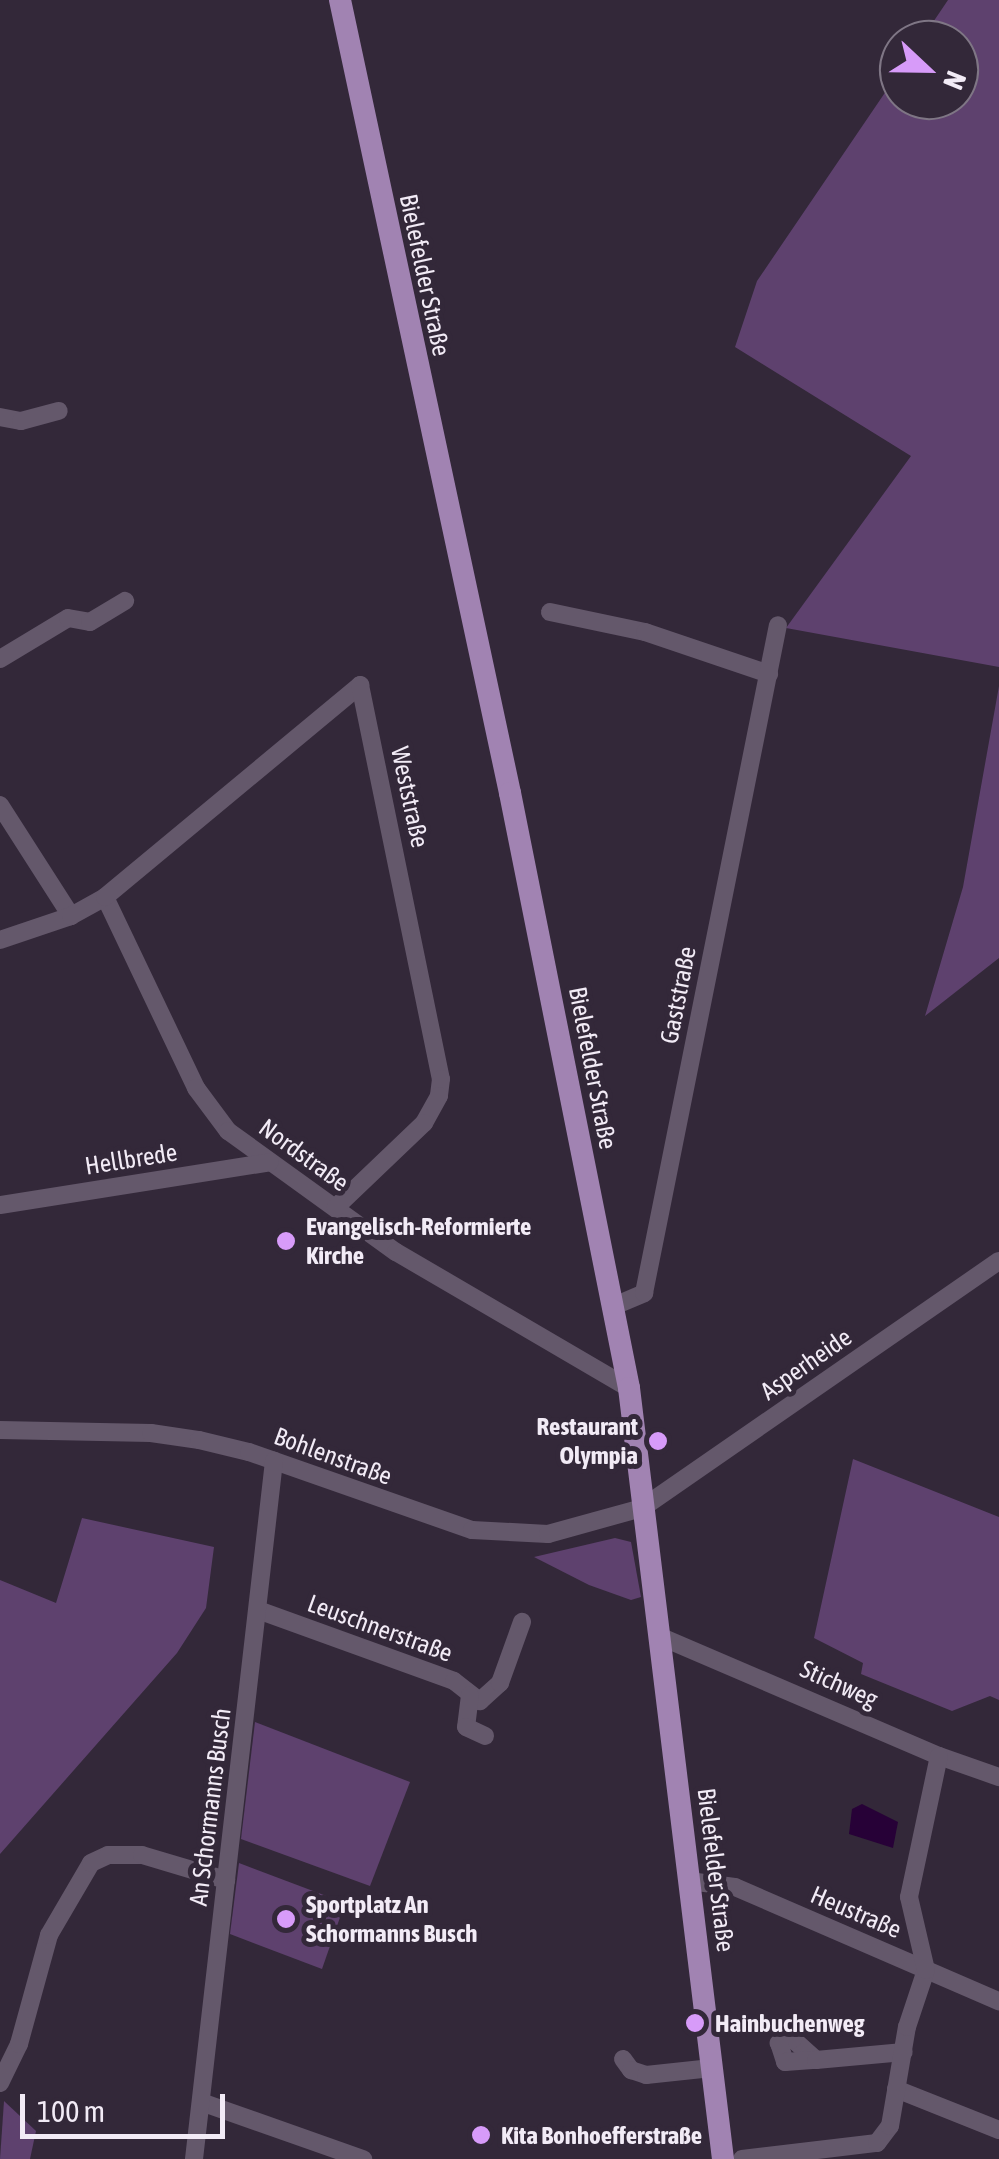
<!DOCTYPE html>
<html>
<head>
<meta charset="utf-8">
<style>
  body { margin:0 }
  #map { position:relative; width:999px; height:2159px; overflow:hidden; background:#332839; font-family:"Asap Condensed",sans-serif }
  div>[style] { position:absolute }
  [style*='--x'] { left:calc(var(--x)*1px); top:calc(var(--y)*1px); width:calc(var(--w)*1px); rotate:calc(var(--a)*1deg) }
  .green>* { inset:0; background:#5e416e }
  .water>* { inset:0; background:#270137 }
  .minor>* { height:18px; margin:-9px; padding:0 9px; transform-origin:9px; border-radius:9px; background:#64586b }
  .major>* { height:22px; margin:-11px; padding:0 11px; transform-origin:11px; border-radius:11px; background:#a183b2 }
  .dots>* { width:28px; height:28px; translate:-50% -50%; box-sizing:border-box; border:5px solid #332839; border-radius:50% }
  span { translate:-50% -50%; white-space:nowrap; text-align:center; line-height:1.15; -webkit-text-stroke:10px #332839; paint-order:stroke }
  .street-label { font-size:25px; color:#f2ebf6 }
  .poi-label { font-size:25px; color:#f2ebf6; font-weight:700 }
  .left { translate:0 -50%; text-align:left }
  .right { translate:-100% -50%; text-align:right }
  .north { position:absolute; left:879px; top:20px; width:100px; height:100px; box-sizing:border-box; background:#332839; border:2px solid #7f7685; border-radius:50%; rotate:112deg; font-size:28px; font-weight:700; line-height:40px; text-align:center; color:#f2ebf6 }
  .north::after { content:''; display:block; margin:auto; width:35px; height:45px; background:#d79bf9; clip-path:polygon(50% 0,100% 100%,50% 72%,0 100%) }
  .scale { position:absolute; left:20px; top:2094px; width:205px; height:45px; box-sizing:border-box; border:5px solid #f2ebf6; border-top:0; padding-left:12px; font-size:30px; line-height:35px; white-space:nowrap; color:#f2ebf6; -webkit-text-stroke:8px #332839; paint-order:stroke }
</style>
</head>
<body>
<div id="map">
  <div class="green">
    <i style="clip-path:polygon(948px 0,999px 0,999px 667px,786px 628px,911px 456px,735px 347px,757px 281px,899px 72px,899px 100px,959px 100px,959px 40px,921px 40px)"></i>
    <i style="clip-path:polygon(999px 686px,999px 958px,925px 1016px,963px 887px)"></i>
    <i style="clip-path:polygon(853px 1459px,999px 1517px,999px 1700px,990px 1696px,952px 1711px,861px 1674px,863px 1663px,814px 1638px)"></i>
    <i style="clip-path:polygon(82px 1518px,214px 1547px,206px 1608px,177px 1653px,0 1854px,0 1580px,56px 1603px)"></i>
    <i style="clip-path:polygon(615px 1538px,631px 1542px,641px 1597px,631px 1600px,589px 1585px,534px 1557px)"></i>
    <i style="clip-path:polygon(255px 1722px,410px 1782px,370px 1886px,241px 1839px)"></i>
    <i style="clip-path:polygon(239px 1863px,345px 1903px,322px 1969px,230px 1934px)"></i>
    <i style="clip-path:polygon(4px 2101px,36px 2131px,30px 2159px,0 2159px)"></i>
  </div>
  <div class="water">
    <i style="clip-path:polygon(862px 1804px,898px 1822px,893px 1848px,849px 1834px,852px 1809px)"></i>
  </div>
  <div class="minor">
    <i style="--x:0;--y:417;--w:21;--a:11"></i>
    <i style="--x:21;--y:421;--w:39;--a:-15"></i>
    <i style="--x:550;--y:612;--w:97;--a:11.9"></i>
    <i style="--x:645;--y:632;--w:131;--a:18.7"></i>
    <i style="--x:0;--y:659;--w:79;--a:-31.1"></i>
    <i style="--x:68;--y:618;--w:22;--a:10"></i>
    <i style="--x:90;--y:622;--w:41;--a:-31"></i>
    <i style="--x:0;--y:805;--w:132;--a:57.4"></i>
    <i style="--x:105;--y:897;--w:212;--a:64.5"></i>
    <i style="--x:196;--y:1088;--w:54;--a:53.3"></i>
    <i style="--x:228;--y:1131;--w:207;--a:35.8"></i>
    <i style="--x:396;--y:1252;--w:270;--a:30.3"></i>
    <i style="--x:0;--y:940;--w:75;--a:-18.7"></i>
    <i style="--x:71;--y:916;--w:39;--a:-29"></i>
    <i style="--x:105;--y:897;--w:332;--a:-39.7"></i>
    <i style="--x:360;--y:685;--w:402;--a:78.4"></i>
    <i style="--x:441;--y:1079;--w:17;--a:97"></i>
    <i style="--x:439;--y:1096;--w:31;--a:119"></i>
    <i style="--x:424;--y:1123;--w:122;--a:136.3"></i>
    <i style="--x:0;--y:1205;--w:273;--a:-9"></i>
    <i style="--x:614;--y:1306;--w:33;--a:-23"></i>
    <i style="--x:644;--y:1293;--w:681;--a:-78.66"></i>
    <i style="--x:0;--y:1430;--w:151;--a:1.1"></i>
    <i style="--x:151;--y:1433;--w:49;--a:8.3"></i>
    <i style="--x:199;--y:1440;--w:51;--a:13.5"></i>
    <i style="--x:249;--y:1452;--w:236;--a:19.3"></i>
    <i style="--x:472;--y:1530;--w:76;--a:3"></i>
    <i style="--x:548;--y:1534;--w:98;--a:-15.5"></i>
    <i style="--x:642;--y:1508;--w:434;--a:-34.7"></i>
    <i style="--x:258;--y:1610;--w:208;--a:19.9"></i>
    <i style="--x:454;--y:1681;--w:33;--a:38"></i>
    <i style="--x:480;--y:1701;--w:27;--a:-42"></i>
    <i style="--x:500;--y:1683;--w:65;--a:-70.2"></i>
    <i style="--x:659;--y:1636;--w:305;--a:23.2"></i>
    <i style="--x:939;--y:1756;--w:64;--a:19.3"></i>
    <i style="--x:470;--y:1695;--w:32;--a:97"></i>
    <i style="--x:466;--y:1727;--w:21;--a:25"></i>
    <i style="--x:689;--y:1881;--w:46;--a:7.4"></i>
    <i style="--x:735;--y:1887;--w:288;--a:23.4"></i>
    <i style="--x:623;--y:2059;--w:14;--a:54"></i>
    <i style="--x:631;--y:2070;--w:16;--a:18"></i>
    <i style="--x:646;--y:2075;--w:66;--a:-6.1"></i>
    <i style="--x:816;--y:2060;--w:31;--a:-138"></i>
    <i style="--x:793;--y:2039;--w:15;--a:164"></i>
    <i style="--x:779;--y:2043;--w:20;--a:72"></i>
    <i style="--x:785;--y:2062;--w:31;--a:-4"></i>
    <i style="--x:816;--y:2060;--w:88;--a:-5.2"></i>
    <i style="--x:0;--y:2083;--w:43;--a:-64"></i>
    <i style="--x:19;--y:2044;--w:113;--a:-74.6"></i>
    <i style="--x:49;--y:1935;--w:83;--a:-59.7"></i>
    <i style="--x:91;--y:1863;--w:19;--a:-25"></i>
    <i style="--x:108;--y:1855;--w:34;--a:0"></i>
    <i style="--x:142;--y:1855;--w:88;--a:16.6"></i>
    <i style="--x:896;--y:2089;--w:111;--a:21.7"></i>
    <i style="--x:201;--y:2102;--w:172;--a:19.4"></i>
    <i style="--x:194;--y:2159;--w:703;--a:-83.46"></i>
    <i style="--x:742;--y:2159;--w:136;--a:-6.8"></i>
    <i style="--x:877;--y:2143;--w:21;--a:-53"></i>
    <i style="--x:890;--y:2126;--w:100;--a:-80.3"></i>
    <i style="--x:907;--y:2027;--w:60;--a:-71.6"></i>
    <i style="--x:926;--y:1970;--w:75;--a:-103.1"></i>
    <i style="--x:909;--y:1897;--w:144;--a:-78"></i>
  </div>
  <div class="major">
    <i style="--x:340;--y:0;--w:811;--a:77.9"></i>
    <i style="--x:510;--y:793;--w:607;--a:78.69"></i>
    <i style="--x:629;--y:1388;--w:777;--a:83.05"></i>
  </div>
  <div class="dots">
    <i style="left:286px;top:1241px;background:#d79bf9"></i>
    <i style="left:658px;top:1441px;background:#d79bf9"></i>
    <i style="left:286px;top:1919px;background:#d79bf9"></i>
    <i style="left:695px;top:2023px;background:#d79bf9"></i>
    <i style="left:481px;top:2135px;background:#d79bf9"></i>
  </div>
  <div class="street-label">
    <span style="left:425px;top:275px;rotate:78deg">Bielefelder Straße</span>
    <span style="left:410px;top:797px;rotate:78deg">Weststraße</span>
    <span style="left:678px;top:995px;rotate:-79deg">Gaststraße</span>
    <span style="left:593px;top:1068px;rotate:79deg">Bielefelder Straße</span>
    <span style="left:304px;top:1155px;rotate:36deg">Nordstraße</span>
    <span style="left:131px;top:1159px;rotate:-9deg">Hellbrede</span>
    <span style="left:806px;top:1364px;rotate:-35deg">Asperheide</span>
    <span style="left:333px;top:1456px;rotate:20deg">Bohlenstraße</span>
    <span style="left:380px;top:1628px;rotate:20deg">Leuschnerstraße</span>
    <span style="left:839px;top:1684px;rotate:24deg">Stichweg</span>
    <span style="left:210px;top:1807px;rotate:-83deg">An Schormanns Busch</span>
    <span style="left:716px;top:1870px;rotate:83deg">Bielefelder Straße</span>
    <span style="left:856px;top:1912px;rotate:23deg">Heustraße</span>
  </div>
  <div class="poi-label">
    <span class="left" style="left:306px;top:1241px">Evangelisch-Reformierte<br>Kirche</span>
    <span class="right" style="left:638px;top:1441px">Restaurant<br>Olympia</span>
    <span class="left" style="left:306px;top:1919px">Sportplatz An<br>Schormanns Busch</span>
    <span class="left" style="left:715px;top:2023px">Hainbuchenweg</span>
    <span class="left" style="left:501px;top:2135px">Kita Bonhoefferstraße</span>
  </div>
  <div class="north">N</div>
  <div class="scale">100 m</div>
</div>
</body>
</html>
